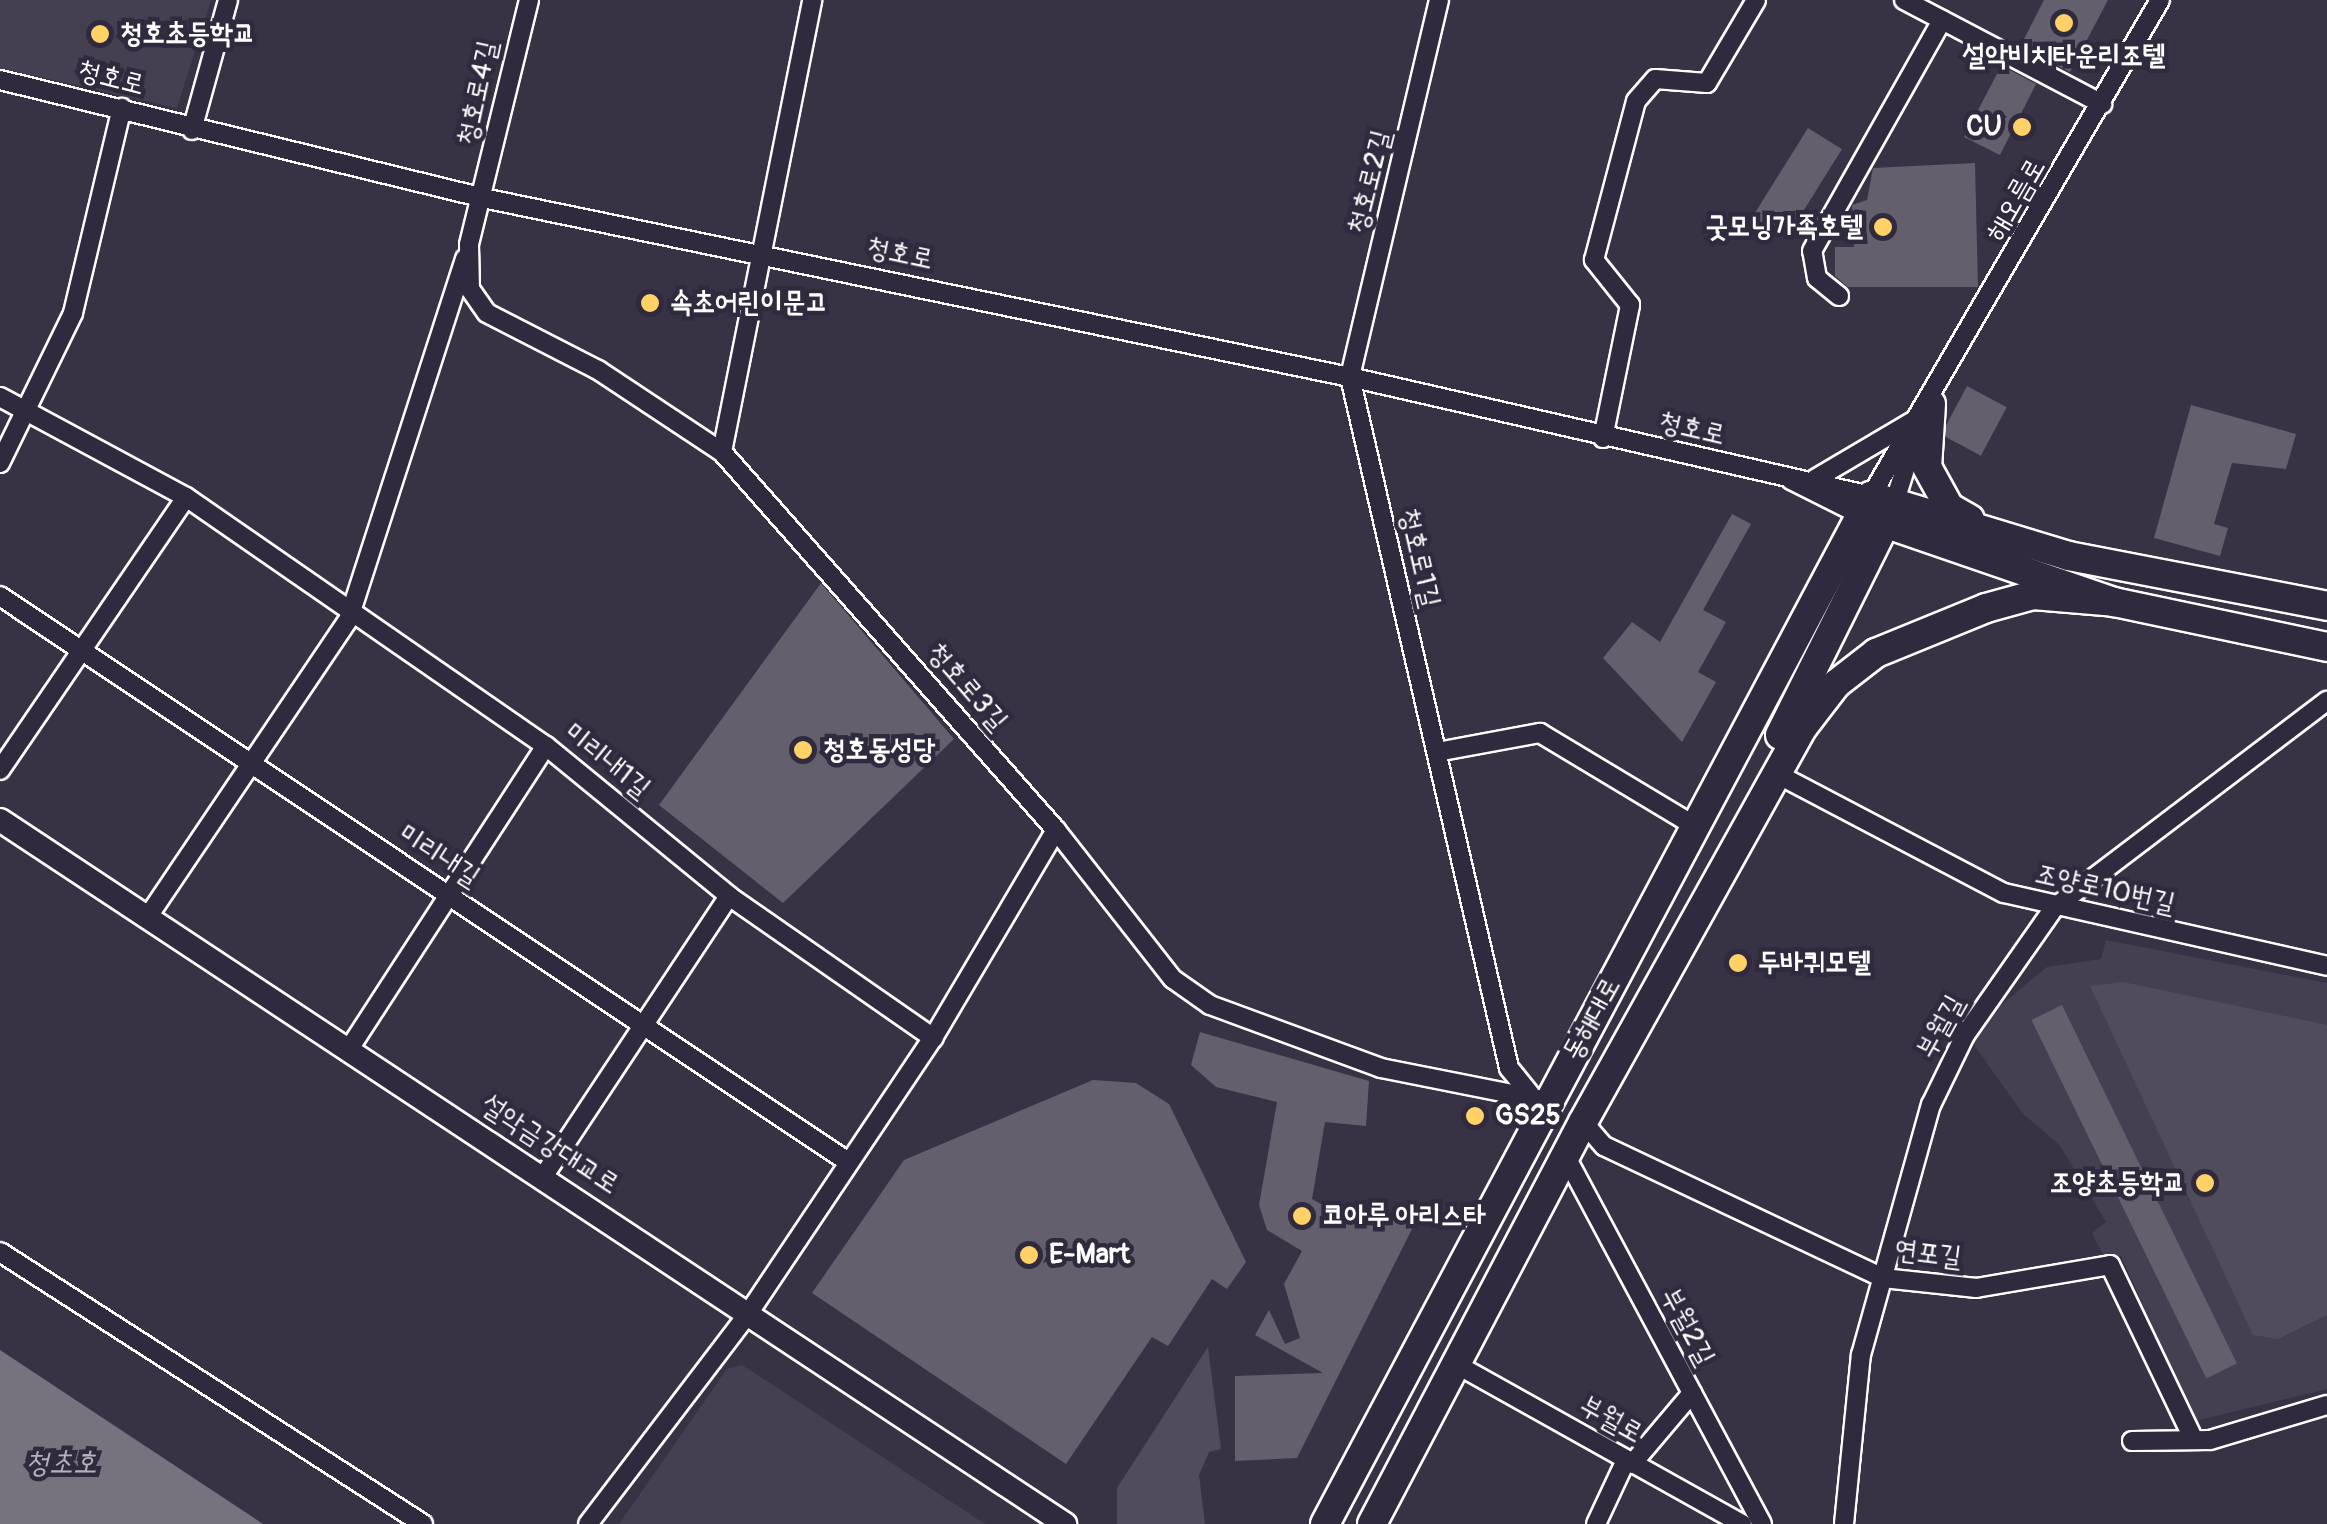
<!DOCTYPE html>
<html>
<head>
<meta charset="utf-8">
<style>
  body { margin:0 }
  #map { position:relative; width:2327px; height:1524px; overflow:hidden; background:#373345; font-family:Pangolin,"Poor Story",sans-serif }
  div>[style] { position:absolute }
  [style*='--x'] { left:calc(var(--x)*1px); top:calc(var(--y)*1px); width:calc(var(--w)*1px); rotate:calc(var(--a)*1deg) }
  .built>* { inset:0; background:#444051 }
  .green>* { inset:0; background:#514c5c }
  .water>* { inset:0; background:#76737f }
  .building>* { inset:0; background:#635f6d; transform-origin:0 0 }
  .roads { filter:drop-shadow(2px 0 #fff) drop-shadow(-2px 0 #fff) drop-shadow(0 2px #fff) drop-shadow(0 -2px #fff) }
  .minor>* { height:18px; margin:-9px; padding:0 9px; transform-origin:9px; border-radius:9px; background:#2f2a3d }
  .tertiary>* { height:22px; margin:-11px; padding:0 11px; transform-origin:11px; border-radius:11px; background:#2f2a3d }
  .primary>* { height:28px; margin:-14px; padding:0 14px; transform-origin:14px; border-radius:14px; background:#2f2a3d }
  .dots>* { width:28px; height:28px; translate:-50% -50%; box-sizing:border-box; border:5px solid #2f2a3d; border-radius:50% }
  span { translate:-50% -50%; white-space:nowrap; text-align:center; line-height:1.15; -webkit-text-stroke:9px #2f2a3d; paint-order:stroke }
  .poi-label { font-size:28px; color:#fff; font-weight:700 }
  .left { translate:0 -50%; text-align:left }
  .right { translate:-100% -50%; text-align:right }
  .street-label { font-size:28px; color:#fff }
  .water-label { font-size:30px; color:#b4b2b9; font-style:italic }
</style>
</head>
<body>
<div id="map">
  <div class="built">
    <i style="clip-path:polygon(0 0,211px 0,177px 108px,0 68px)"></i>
    <i style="clip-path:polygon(2106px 940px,2327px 983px,2327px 1389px,2195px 1421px,2121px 1256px,2105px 1259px,2092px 1233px,2106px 1222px,2059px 1144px,2023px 1114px,1972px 1042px,1979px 1023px,2047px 967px,2101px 959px)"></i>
    <i style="clip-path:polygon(742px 1365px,985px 1524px,619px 1524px,727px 1369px)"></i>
  </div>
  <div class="green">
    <i style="clip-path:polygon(2123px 982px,2327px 1025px,2327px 1315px,2278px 1339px,2253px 1335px,2090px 986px)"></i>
    <i style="clip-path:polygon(1208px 1347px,1221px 1449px,1209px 1452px,1199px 1475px,1205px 1524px,1117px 1524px,1117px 1488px)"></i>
  </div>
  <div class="water">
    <i style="clip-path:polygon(0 1350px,263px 1524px,0 1524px)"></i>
  </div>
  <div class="building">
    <i style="clip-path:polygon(2044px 0,2108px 0,2070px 72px,2020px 47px)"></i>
    <i style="clip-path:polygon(2008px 69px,2036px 84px,2000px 155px,1964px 137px,1998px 72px)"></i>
    <i style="left:1808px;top:128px;width:40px;height:107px;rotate:32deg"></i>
    <i style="clip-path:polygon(1975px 163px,1978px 287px,1848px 287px,1835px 276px,1835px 247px,1854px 247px,1852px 205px,1867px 200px,1873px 168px)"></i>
    <i style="left:1967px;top:386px;width:45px;height:55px;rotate:28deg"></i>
    <i style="clip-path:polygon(2191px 405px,2296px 434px,2286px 469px,2232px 463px,2214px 524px,2228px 528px,2220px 556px,2154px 538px)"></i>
    <i style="clip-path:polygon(1732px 514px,1751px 524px,1703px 610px,1726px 622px,1698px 672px,1716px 682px,1682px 742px,1603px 658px,1632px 622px,1660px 642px)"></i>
    <i style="clip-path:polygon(821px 583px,954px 739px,783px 903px,659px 805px)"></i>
    <i style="left:2062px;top:1005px;width:399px;height:34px;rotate:64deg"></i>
    <i style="clip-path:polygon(1200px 1032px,1369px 1081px,1366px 1126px,1325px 1122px,1312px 1199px,1361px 1227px,1374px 1205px,1413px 1227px,1297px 1458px,1235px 1461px,1235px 1376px,1323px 1373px,1255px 1335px,1269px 1310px,1285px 1344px,1300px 1338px,1284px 1284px,1302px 1251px,1267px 1230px,1259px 1205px,1277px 1102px,1216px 1087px,1191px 1065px)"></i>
    <i style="clip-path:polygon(1093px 1080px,1136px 1083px,1169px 1104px,1246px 1262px,1227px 1289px,1212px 1279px,1168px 1346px,1152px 1337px,1066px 1464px,812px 1293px,904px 1160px)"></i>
  </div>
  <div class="roads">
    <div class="minor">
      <i style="--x:529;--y:0;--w:252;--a:103.8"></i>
      <i style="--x:469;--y:245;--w:44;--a:88.7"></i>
      <i style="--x:470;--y:289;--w:29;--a:55"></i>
      <i style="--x:487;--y:313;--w:125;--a:27.2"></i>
      <i style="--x:598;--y:370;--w:149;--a:33.5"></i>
      <i style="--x:722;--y:452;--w:504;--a:48.54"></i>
      <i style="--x:1056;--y:830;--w:189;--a:51.9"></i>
      <i style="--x:1173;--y:979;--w:45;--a:35.1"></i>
      <i style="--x:1210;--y:1005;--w:182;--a:20.2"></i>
      <i style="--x:1381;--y:1068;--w:169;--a:11.2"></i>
      <i style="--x:1439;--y:0;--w:387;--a:103.3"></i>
      <i style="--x:1350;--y:377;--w:709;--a:77.04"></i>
      <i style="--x:1509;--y:1068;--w:33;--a:51"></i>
      <i style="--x:1904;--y:0;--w:224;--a:27.7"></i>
      <i style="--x:0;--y:80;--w:497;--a:13.7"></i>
      <i style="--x:483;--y:198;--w:885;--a:11.67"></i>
      <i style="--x:1350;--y:377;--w:534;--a:12.87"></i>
      <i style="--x:1871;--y:496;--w:574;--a:-59.77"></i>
      <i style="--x:192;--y:130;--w:135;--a:-74.5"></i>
      <i style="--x:1839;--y:296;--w:28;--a:-141"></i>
      <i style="--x:1817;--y:278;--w:27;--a:-100"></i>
      <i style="--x:1812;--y:251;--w:265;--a:-60.6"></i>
      <i style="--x:0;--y:397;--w:211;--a:28.3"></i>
      <i style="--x:186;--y:497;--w:438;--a:34.7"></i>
      <i style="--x:546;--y:746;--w:237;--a:39.3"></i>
      <i style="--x:729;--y:896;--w:249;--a:34.8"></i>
      <i style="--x:1603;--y:438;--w:136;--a:-78.5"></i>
      <i style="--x:1630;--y:305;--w:58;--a:-128.7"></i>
      <i style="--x:1594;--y:260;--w:164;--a:-75.2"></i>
      <i style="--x:1636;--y:101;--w:29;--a:-49"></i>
      <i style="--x:1655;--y:79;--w:52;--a:4.4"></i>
      <i style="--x:1707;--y:83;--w:96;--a:-59.4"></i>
      <i style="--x:722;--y:452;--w:461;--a:-78.7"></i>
      <i style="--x:0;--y:463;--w:167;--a:-64"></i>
      <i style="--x:73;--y:313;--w:211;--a:-76.6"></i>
      <i style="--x:1815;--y:479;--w:122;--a:-30.6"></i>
      <i style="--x:1791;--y:480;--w:78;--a:26.6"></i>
      <i style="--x:1894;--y:504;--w:77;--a:-72.5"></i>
      <i style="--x:0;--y:596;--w:1020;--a:33.72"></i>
      <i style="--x:1437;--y:752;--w:105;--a:-10.5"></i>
      <i style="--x:1540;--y:733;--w:184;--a:31"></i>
      <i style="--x:0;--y:770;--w:330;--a:-55.7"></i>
      <i style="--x:1777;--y:774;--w:256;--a:27.7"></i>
      <i style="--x:2004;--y:893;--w:331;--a:12.7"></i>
      <i style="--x:147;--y:918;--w:362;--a:-56"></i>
      <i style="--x:349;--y:618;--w:378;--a:-72.1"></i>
      <i style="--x:349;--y:1049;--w:361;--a:-57"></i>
      <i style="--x:1583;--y:1122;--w:32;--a:49"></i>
      <i style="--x:1604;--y:1146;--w:309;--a:25.3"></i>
      <i style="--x:1883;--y:1278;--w:94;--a:6.1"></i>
      <i style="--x:1976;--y:1288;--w:136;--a:-9.7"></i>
      <i style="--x:2110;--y:1265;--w:194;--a:64.4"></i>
      <i style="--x:1565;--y:1155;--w:418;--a:61.9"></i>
      <i style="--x:543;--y:1177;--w:337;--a:-56.5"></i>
      <i style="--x:0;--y:1252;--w:503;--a:32.74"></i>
      <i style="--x:1454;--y:1363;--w:330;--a:29.2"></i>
      <i style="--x:2132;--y:1441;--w:78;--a:-0.7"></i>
      <i style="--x:2210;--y:1440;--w:122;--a:-16.7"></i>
      <i style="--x:1632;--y:1464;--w:93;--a:-49.8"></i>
      <i style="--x:588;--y:1524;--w:268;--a:-52.7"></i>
      <i style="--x:750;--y:1311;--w:329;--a:-56.2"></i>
      <i style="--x:933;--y:1038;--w:242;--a:-59.4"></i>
      <i style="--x:1596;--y:1524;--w:71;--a:-64.9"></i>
      <i style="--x:1844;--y:1524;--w:170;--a:-84.3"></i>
      <i style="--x:1861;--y:1355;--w:260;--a:-74.4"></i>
      <i style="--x:1931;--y:1105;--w:78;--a:-64.1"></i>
      <i style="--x:1965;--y:1035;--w:155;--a:-55"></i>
      <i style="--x:2054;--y:908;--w:343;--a:-37.2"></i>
    </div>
    <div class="tertiary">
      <i style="--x:0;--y:820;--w:1277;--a:33.47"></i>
    </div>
    <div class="primary">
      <i style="--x:1931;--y:404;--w:63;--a:93.6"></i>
      <i style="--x:1927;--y:467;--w:46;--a:61.2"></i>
      <i style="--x:1949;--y:507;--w:24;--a:30"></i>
      <i style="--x:1861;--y:515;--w:268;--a:19"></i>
      <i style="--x:2114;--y:602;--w:218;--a:11.9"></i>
      <i style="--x:1780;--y:735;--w:251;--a:-63.5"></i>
      <i style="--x:1325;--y:1524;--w:1164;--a:-62.03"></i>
      <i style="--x:1871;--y:496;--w:206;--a:16.9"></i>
      <i style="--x:2068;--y:556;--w:264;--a:10.9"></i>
      <i style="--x:1372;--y:1524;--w:454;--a:-62.3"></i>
      <i style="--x:1583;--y:1122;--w:452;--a:-60.9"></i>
      <i style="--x:1803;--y:727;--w:54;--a:-52.5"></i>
      <i style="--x:1836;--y:684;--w:51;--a:-37.8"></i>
      <i style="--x:1876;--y:653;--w:119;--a:-22.2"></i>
      <i style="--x:1986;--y:608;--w:49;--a:-15.5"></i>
      <i style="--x:2033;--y:595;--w:81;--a:4.9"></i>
    </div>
  </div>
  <div class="dots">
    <i style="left:2064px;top:23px;background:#ffd166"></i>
    <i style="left:100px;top:34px;background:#ffd166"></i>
    <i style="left:2022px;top:127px;background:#ffd166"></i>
    <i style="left:1883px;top:227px;background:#ffd166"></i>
    <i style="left:650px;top:303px;background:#ffd166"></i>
    <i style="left:803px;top:750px;background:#ffd166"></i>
    <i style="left:1738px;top:963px;background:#ffd166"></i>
    <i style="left:1475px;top:1116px;background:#ffd166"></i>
    <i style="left:2205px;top:1183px;background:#ffd166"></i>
    <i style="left:1302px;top:1216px;background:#ffd166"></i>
    <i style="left:1029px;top:1255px;background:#ffd166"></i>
  </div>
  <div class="poi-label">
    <span class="left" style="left:120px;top:34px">청호초등학교</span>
    <span style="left:2064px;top:56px">설악비치타운리조텔</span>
    <span class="right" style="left:2002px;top:127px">CU</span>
    <span class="right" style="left:1863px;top:227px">굿모닝가족호텔</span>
    <span class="left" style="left:670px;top:303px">속초어린이문고</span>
    <span class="left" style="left:823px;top:750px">청호동성당</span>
    <span class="left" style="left:1758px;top:963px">두바퀴모텔</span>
    <span class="left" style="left:1495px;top:1116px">GS25</span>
    <span class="right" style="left:2185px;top:1183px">조양초등학교</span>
    <span class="left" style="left:1322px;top:1216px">코아루 아리스타</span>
    <span class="left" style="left:1049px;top:1255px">E-Mart</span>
  </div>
  <div class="street-label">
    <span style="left:111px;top:78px;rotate:14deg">청호로</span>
    <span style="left:478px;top:93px;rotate:-78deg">청호로4길</span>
    <span style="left:1370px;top:182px;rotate:-76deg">청호로2길</span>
    <span style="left:2016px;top:200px;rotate:-60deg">해오름로</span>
    <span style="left:900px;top:254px;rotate:12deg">청호로</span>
    <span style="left:1692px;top:429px;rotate:13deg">청호로</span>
    <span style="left:1419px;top:558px;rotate:77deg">청호로1길</span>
    <span style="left:967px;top:687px;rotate:49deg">청호로3길</span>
    <span style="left:607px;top:761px;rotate:39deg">미리내1길</span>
    <span style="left:439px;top:856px;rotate:33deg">미리내길</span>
    <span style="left:2105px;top:889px;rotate:13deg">조양로10번길</span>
    <span style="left:1592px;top:1019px;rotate:-61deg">동해대로</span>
    <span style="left:1941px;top:1027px;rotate:-61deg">부월길</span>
    <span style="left:550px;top:1145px;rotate:33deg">설악금강대교로</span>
    <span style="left:1928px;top:1254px;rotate:7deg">연포길</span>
    <span style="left:1687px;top:1327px;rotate:62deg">부월2길</span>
    <span style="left:1611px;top:1420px;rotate:29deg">부월로</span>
  </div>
  <div class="water-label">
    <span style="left:61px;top:1463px">청초호</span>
  </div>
</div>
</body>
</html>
